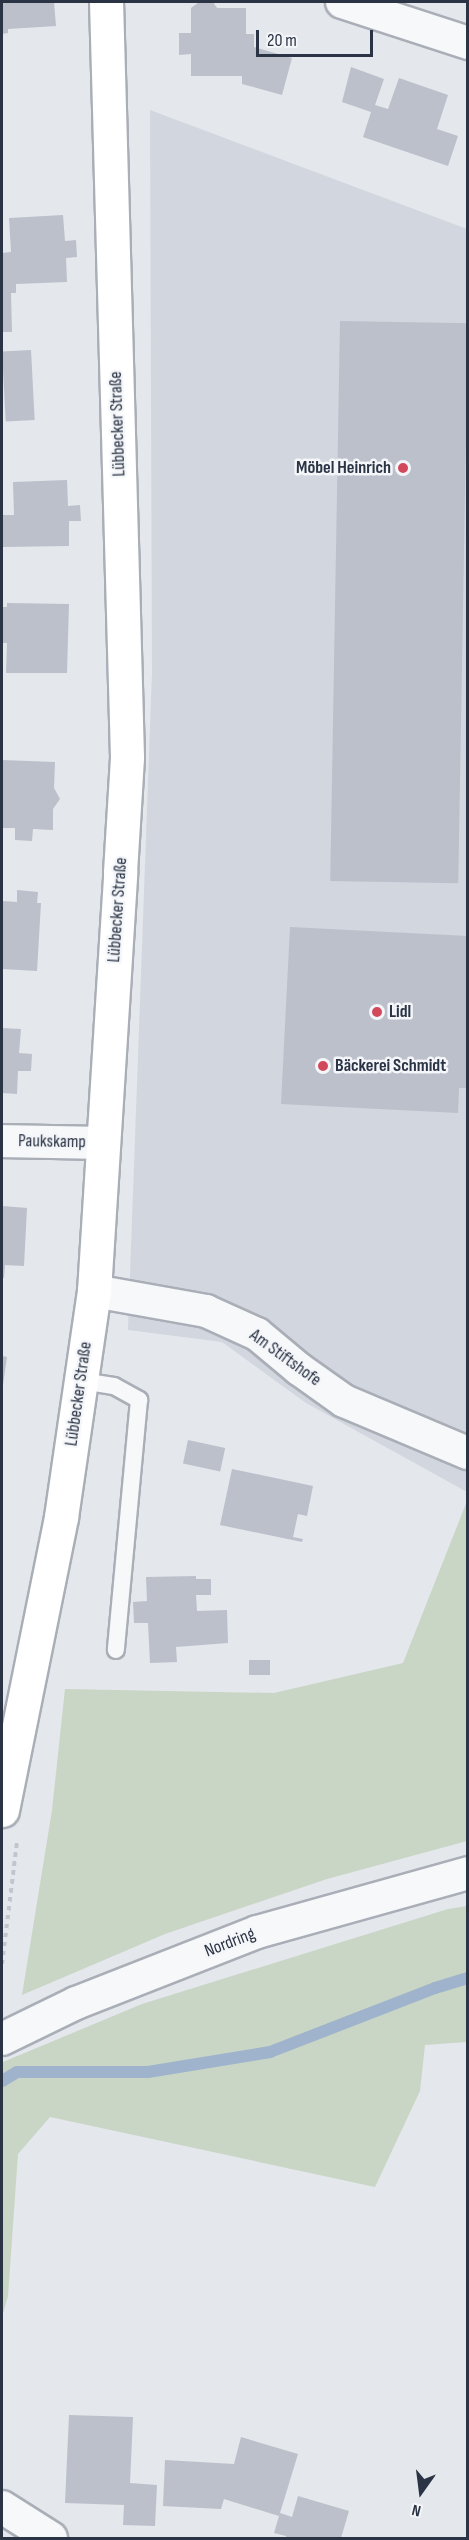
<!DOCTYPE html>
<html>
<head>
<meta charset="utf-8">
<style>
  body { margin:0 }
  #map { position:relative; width:469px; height:2540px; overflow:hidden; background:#e4e7ec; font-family:"Sofia Sans Condensed",sans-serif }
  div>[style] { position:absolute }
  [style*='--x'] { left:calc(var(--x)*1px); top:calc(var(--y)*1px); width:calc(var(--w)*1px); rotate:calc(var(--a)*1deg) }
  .built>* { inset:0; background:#d2d6de }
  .green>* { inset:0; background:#c9d6c5 }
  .stream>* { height:12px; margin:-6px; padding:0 6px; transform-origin:6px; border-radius:6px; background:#9fb4cc }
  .building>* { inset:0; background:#bbc0ca; transform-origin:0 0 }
  .path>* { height:4px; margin-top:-2px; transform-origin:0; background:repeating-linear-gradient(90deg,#c2c5cb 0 4.5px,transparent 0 9px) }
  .roads { filter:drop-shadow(2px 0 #a9aeb7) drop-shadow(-2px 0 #a9aeb7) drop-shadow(0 2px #a9aeb7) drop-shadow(0 -2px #a9aeb7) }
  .lane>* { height:16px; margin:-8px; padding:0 8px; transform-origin:8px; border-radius:8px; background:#f7f8fa }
  .street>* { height:32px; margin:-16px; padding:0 16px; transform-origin:16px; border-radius:16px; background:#f7f8fa }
  .secondary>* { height:33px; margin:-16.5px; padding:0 16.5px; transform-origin:16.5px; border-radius:16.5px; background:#fff }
  .dots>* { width:16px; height:16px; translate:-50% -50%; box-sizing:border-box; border:3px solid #f4f6f9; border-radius:50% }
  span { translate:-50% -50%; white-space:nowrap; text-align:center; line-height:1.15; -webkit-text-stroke:5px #f4f6f9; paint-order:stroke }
  .street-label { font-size:18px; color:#2b3445 }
  .poi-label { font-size:18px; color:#2b3445; font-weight:700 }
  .right { translate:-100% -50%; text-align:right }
  .left { translate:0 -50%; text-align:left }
  .frame { position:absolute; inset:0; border:3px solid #2b3445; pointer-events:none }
  .north { position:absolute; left:391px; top:2462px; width:60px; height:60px; -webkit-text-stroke:4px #f4f6f9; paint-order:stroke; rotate:194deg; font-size:16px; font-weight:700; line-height:24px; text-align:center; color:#2b3445 }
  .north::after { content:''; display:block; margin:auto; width:21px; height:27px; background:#2b3445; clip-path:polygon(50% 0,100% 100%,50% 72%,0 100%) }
  .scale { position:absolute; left:256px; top:30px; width:117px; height:27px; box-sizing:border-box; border:3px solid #2b3445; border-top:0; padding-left:8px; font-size:18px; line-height:21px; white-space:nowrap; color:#2b3445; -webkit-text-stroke:4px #f4f6f9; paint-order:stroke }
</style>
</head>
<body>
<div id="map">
  <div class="built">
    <i style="clip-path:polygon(150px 110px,467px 229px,467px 1492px,306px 1403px,222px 1342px,128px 1330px,152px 673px)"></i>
  </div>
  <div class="green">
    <i style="clip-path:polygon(467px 1501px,467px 1841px,327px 1879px,165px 1934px,22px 1995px,52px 1810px,65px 1689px,274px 1693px,403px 1663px)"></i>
    <i style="clip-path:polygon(467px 1906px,467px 2042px,425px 2045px,420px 2091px,375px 2187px,50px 2117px,18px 2154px,8px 2296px,2px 2317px,3px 2062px,142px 2004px,448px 1909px)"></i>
  </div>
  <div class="stream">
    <i style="--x:2;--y:2081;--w:17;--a:-31"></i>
    <i style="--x:17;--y:2072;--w:131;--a:0"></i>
    <i style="--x:148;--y:2072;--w:124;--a:-9.3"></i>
    <i style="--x:270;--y:2052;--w:177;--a:-21.2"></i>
    <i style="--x:435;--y:1988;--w:34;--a:-17"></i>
  </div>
  <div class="building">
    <i style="clip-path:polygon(2px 2px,54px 2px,56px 26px,8px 29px,8px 33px,2px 34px)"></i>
    <i style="clip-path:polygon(199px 2px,213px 2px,217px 8px,246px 8px,246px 34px,254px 34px,254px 47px,292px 58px,282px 95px,242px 84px,242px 76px,191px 76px,191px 54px,179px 55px,179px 33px,191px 33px,191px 8px)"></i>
    <i style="clip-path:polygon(351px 67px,384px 79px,375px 105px,388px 109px,399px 78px,448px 95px,437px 129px,458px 136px,448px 166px,363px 137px,371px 112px,342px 102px)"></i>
    <i style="clip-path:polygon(63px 215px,65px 241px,76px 240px,77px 257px,66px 258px,67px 282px,16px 284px,16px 293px,11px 293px,12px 332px,2px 332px,2px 253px,11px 252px,9px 218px)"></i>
    <i style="left:340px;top:321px;width:128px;height:560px;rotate:1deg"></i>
    <i style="left:31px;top:350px;width:70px;height:29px;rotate:87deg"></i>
    <i style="clip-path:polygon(67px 480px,68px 506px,80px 505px,81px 521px,69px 521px,69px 546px,2px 547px,2px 515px,14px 515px,13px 482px)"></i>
    <i style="clip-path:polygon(7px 603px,69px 604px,67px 673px,6px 673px,7px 643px,2px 643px,2px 607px,7px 607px)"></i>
    <i style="clip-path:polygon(2px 760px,55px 762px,54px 788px,60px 799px,53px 809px,53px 830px,33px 829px,32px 841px,15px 840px,15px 828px,2px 828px)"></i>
    <i style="clip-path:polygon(17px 890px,38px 892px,37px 903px,41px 903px,37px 971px,2px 969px,2px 901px,17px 902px)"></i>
    <i style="clip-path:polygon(290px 927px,468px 936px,468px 1088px,459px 1088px,458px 1113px,281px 1104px)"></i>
    <i style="clip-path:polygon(2px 1028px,21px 1029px,19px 1053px,32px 1054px,31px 1071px,18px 1071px,17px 1094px,2px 1093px)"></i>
    <i style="clip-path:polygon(2px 1206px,27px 1208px,24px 1266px,5px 1265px,4px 1278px,2px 1278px)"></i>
    <i style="clip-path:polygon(2px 1356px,7px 1357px,3px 1385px,2px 1385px)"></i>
    <i style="left:188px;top:1440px;width:38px;height:24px;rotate:12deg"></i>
    <i style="clip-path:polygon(232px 1469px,313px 1486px,307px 1516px,298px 1514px,293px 1537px,303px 1539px,302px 1542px,220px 1525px)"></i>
    <i style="clip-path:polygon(196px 1576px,196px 1579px,211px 1579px,211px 1595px,196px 1595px,197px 1611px,227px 1610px,228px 1643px,176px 1647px,177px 1662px,150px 1663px,148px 1623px,134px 1623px,133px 1602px,147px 1601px,146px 1577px)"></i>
    <i style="left:270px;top:1660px;width:15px;height:21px;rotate:90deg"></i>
    <i style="clip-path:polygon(69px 2415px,133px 2417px,130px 2483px,157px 2485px,155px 2526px,123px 2525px,124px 2505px,65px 2503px)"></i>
    <i style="clip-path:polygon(241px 2437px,298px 2454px,280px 2513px,292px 2517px,298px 2496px,349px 2511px,341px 2538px,286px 2538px,286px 2536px,274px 2533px,279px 2516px,224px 2499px,221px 2509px,163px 2506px,165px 2460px,234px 2464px)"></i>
  </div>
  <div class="path">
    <i style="--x:2;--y:1964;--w:123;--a:-83"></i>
  </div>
  <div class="roads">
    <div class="lane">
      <i style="--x:82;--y:1381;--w:32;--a:9"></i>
      <i style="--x:114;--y:1386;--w:29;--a:29"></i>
      <i style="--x:139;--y:1400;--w:251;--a:95.3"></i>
    </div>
    <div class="street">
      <i style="--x:342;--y:2;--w:133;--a:18"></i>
      <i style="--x:2;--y:1141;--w:101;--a:1.1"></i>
      <i style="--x:94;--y:1291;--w:114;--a:10.1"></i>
      <i style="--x:206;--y:1311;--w:56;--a:24.3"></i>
      <i style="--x:257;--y:1334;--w:55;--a:39.8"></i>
      <i style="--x:299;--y:1369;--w:55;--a:35.4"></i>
      <i style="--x:344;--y:1401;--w:134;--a:22.8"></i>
      <i style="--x:2;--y:2039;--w:82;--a:-25.9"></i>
      <i style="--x:76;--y:2003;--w:194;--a:-21.4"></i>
      <i style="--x:257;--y:1932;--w:219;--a:-15.6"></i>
      <i style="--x:2;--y:2507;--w:58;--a:32.3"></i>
    </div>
    <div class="secondary">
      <i style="--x:2;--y:1810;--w:299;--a:-78.6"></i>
      <i style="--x:61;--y:1517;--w:228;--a:-81.7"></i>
      <i style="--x:94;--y:1291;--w:420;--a:-86.4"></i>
      <i style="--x:120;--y:872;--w:115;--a:-86.5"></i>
      <i style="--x:127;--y:757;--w:755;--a:-91.59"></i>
    </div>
  </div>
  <div class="dots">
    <i style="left:403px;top:468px;background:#d1495b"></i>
    <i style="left:377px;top:1012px;background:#d1495b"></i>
    <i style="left:323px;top:1066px;background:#d1495b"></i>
  </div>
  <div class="street-label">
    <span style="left:118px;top:424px;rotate:-92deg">Lübbecker Straße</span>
    <span style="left:118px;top:910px;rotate:-86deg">Lübbecker Straße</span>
    <span style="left:52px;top:1142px;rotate:1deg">Paukskamp</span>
    <span style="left:285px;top:1358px;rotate:36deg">Am Stiftshofe</span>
    <span style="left:79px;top:1394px;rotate:-82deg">Lübbecker Straße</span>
    <span style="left:230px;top:1943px;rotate:-21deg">Nordring</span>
  </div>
  <div class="poi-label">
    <span class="right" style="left:391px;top:468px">Möbel Heinrich</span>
    <span class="left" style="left:389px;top:1012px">Lidl</span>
    <span class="left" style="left:335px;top:1066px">Bäckerei Schmidt</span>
  </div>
  <div class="frame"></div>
  <div class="north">N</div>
  <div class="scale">20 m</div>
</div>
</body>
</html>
